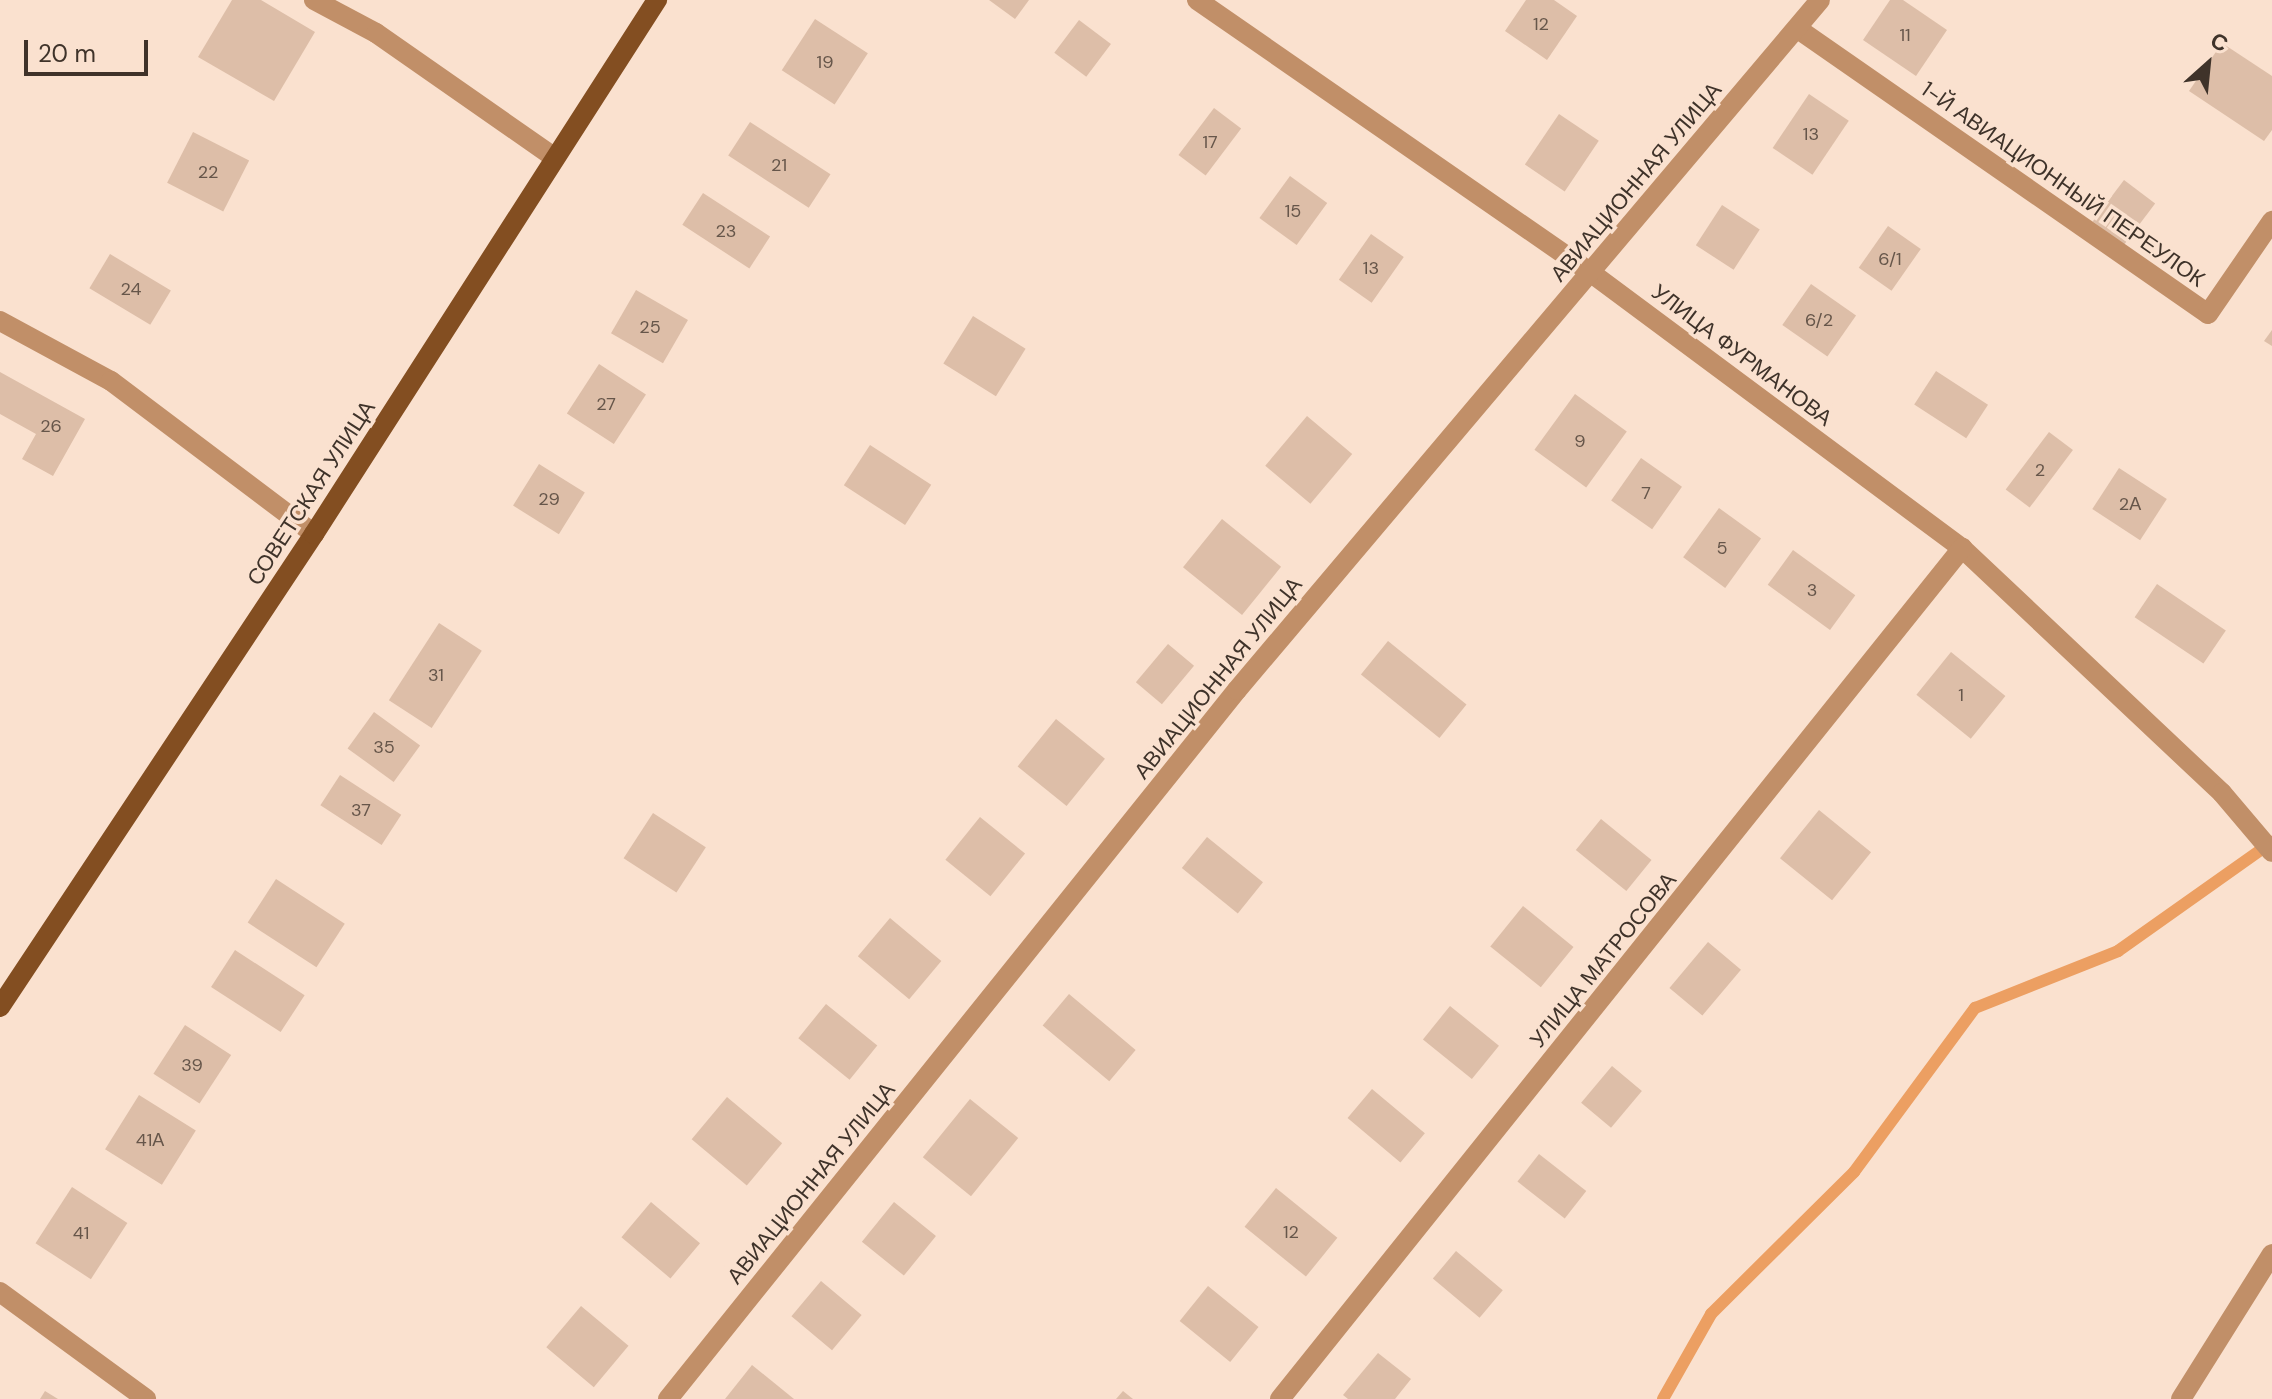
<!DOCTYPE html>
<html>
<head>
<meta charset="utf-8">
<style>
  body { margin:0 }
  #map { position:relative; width:2272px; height:1399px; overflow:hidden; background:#fae1cf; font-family:"DM Sans",sans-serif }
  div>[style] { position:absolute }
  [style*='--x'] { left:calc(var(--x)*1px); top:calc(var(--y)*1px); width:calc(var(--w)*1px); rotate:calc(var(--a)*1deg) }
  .stream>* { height:12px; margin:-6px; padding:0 6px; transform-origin:6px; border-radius:6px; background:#ec9f62 }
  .building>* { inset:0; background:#ddbea8; transform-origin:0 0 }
  .minor>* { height:20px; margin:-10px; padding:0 10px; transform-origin:10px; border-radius:10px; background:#c18f68 }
  .major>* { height:20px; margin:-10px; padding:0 10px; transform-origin:10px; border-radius:10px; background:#834e21 }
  span { translate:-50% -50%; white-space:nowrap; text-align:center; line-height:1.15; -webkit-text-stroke:7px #fae1cf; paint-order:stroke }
  .number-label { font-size:18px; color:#66564a }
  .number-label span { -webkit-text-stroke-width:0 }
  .street-label { font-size:22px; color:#3f332a }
  .north { position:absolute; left:2168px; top:24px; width:80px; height:80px; -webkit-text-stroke:6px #fae1cf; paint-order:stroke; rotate:27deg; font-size:22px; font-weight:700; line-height:32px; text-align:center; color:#3f332a }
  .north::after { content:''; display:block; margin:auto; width:28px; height:36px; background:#3f332a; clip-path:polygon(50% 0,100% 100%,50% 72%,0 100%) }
  .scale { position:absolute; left:24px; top:40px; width:124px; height:36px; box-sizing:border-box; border:4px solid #3f332a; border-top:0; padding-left:10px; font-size:24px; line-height:28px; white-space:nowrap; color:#3f332a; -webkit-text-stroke:6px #fae1cf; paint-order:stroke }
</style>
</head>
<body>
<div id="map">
  <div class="stream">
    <i style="--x:1663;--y:1399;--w:98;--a:-60.5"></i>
    <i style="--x:1711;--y:1314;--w:202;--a:-44.8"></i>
    <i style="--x:1854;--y:1172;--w:204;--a:-53.6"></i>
    <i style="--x:1975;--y:1008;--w:154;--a:-21.7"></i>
    <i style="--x:2118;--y:951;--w:189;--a:-35.3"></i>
  </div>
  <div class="building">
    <i style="clip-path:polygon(232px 0,261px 0,315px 32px,274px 101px,198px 57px)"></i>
    <i style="clip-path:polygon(989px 0,1029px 0,1015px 19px)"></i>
    <i style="clip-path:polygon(1526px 0,1554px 0,1577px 16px,1547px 60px,1505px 31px)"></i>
    <i style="clip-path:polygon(1890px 0,1903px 0,1947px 30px,1916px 76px,1863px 40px)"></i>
    <i style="left:815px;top:19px;width:63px;height:61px;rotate:33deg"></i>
    <i style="left:1079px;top:20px;width:40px;height:41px;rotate:37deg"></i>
    <i style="clip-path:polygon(2222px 43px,2272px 76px,2272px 130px,2264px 141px,2189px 91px)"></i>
    <i style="left:1809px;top:94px;width:48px;height:65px;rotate:34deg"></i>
    <i style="left:1214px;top:108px;width:34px;height:59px;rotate:37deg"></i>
    <i style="left:1559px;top:114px;width:48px;height:61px;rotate:34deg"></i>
    <i style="left:750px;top:122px;width:96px;height:40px;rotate:33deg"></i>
    <i style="left:193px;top:132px;width:63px;height:57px;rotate:27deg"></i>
    <i style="left:1290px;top:176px;width:46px;height:52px;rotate:36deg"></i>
    <i style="left:2124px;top:180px;width:39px;height:52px;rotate:37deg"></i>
    <i style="left:703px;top:193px;width:80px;height:38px;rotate:33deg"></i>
    <i style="left:1722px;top:205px;width:45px;height:48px;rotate:33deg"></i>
    <i style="left:1888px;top:226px;width:40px;height:51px;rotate:35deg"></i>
    <i style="left:1371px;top:234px;width:40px;height:56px;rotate:35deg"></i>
    <i style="left:110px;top:254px;width:71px;height:40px;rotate:31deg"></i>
    <i style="left:1811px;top:284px;width:55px;height:50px;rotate:35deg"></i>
    <i style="left:636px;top:290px;width:60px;height:50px;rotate:30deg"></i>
    <i style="left:973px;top:316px;width:62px;height:56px;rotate:32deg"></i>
    <i style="clip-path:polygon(2272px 330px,2272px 346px,2264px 341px)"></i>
    <i style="left:599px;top:364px;width:56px;height:59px;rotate:33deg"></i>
    <i style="left:1936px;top:371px;width:62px;height:40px;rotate:33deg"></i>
    <i style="clip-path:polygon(0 372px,85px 419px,53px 476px,22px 459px,36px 434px,0 414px)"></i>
    <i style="left:1575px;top:394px;width:64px;height:69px;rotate:36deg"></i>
    <i style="left:1307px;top:416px;width:59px;height:65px;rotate:40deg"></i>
    <i style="left:2049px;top:432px;width:30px;height:72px;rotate:37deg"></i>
    <i style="left:870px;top:445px;width:73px;height:48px;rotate:33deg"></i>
    <i style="left:1641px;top:458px;width:50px;height:52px;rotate:35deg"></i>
    <i style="left:539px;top:464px;width:54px;height:49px;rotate:32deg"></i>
    <i style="left:2119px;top:468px;width:57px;height:49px;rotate:33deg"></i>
    <i style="left:1719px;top:508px;width:52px;height:61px;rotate:36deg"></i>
    <i style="left:1222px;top:519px;width:76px;height:62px;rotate:39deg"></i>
    <i style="left:1793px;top:550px;width:77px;height:43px;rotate:36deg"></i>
    <i style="left:2157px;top:584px;width:83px;height:40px;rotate:34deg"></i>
    <i style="left:439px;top:623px;width:51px;height:92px;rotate:33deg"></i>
    <i style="left:1388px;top:641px;width:101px;height:43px;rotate:39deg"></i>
    <i style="left:1168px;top:644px;width:34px;height:50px;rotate:40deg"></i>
    <i style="left:1951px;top:652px;width:70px;height:55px;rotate:39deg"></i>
    <i style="left:374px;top:712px;width:57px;height:45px;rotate:36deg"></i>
    <i style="left:1056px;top:719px;width:63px;height:61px;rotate:39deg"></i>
    <i style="left:340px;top:775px;width:73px;height:36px;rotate:33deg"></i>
    <i style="left:1819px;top:810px;width:67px;height:62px;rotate:39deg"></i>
    <i style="left:653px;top:813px;width:63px;height:54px;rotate:33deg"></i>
    <i style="left:980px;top:817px;width:58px;height:55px;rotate:39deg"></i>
    <i style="left:1601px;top:819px;width:65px;height:40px;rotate:39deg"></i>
    <i style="left:1207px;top:837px;width:72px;height:40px;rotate:39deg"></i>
    <i style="left:276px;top:879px;width:82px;height:52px;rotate:33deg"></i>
    <i style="left:1523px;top:906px;width:65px;height:52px;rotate:39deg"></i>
    <i style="left:890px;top:918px;width:67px;height:50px;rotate:40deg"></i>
    <i style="left:1708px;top:942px;width:43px;height:60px;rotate:40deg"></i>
    <i style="left:235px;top:950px;width:83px;height:44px;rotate:33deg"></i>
    <i style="left:1069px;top:994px;width:87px;height:41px;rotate:40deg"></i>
    <i style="left:826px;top:1004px;width:66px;height:44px;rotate:39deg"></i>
    <i style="left:1450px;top:1006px;width:63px;height:43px;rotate:39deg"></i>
    <i style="left:185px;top:1025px;width:55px;height:58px;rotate:33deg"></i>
    <i style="left:1612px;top:1066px;width:39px;height:48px;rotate:40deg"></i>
    <i style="left:1372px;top:1089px;width:69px;height:38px;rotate:40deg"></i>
    <i style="left:139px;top:1095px;width:67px;height:64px;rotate:32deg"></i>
    <i style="left:727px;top:1097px;width:72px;height:55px;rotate:40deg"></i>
    <i style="left:970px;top:1099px;width:62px;height:75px;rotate:39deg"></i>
    <i style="left:1539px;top:1154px;width:60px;height:35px;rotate:38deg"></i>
    <i style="left:72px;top:1187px;width:66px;height:67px;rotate:33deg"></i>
    <i style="left:1276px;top:1188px;width:79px;height:50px;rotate:39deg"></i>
    <i style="left:651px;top:1202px;width:64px;height:46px;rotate:40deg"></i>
    <i style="left:894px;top:1202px;width:54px;height:51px;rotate:39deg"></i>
    <i style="left:1456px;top:1251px;width:61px;height:36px;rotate:40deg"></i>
    <i style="left:821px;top:1281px;width:53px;height:46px;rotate:40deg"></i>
    <i style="left:1208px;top:1286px;width:65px;height:45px;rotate:39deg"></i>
    <i style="left:581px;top:1306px;width:62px;height:54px;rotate:40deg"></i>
    <i style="clip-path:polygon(1378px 1353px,1411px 1379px,1395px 1399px,1348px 1399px,1343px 1395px)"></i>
    <i style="clip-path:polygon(752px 1365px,794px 1399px,725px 1399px)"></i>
    <i style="clip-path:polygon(45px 1391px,58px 1399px,40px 1399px)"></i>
    <i style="clip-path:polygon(1123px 1391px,1133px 1399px,1116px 1399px)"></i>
  </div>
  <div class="minor">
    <i style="--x:314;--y:0;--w:70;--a:28"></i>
    <i style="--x:376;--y:33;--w:218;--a:34.9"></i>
    <i style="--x:1197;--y:0;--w:478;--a:34.7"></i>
    <i style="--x:1590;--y:272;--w:463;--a:36.6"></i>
    <i style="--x:1962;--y:548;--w:357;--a:43.3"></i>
    <i style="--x:2222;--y:793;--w:77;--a:49.7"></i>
    <i style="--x:1798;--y:29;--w:499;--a:34.8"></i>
    <i style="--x:2208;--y:314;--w:113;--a:-55.5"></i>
    <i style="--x:0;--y:321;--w:126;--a:28.4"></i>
    <i style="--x:111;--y:381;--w:254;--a:37"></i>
    <i style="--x:0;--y:1292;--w:181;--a:36.2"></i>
    <i style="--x:668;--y:1399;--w:909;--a:-51.25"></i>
    <i style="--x:1237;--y:690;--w:903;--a:-49.8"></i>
    <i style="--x:1280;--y:1399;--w:1091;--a:-51.29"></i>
    <i style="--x:2181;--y:1399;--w:171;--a:-57.9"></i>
  </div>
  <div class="major">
    <i style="--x:0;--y:1007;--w:568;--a:-56.42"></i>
    <i style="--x:314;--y:534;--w:635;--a:-57.29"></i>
  </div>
  <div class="number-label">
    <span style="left:1541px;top:24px">12</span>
    <span style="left:1905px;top:35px">11</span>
    <span style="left:825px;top:62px">19</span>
    <span style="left:1811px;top:134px">13</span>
    <span style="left:1210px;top:142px">17</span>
    <span style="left:779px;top:165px">21</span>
    <span style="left:208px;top:172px">22</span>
    <span style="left:1293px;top:211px">15</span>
    <span style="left:726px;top:231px">23</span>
    <span style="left:1890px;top:259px">6/1</span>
    <span style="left:1371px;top:268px">13</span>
    <span style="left:131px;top:289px">24</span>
    <span style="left:1819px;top:320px">6/2</span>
    <span style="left:650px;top:327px">25</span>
    <span style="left:606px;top:404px">27</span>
    <span style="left:51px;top:426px">26</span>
    <span style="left:1580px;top:441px">9</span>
    <span style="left:2040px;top:470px">2</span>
    <span style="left:1646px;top:493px">7</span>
    <span style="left:549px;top:499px">29</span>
    <span style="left:2130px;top:504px">2А</span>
    <span style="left:1722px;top:548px">5</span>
    <span style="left:1812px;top:590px">3</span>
    <span style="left:436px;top:675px">31</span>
    <span style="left:1961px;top:695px">1</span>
    <span style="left:384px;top:747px">35</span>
    <span style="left:361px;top:810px">37</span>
    <span style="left:192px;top:1065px">39</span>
    <span style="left:150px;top:1140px">41А</span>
    <span style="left:1291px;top:1232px">12</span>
    <span style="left:81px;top:1233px">41</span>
  </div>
  <div class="street-label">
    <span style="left:1636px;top:182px;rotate:-50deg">АВИАЦИОННАЯ УЛИЦА</span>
    <span style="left:2063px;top:184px;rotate:35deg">1-Й АВИАЦИОННЫЙ ПЕРЕУЛОК</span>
    <span style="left:1742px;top:355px;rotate:37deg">УЛИЦА ФУРМАНОВА</span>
    <span style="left:311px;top:493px;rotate:-57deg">СОВЕТСКАЯ УЛИЦА</span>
    <span style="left:1218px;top:678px;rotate:-51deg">АВИАЦИОННАЯ УЛИЦА</span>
    <span style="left:1603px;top:960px;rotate:-51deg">УЛИЦА МАТРОСОВА</span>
    <span style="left:811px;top:1183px;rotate:-51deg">АВИАЦИОННАЯ УЛИЦА</span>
  </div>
  <div class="north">С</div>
  <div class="scale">20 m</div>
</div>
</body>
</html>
